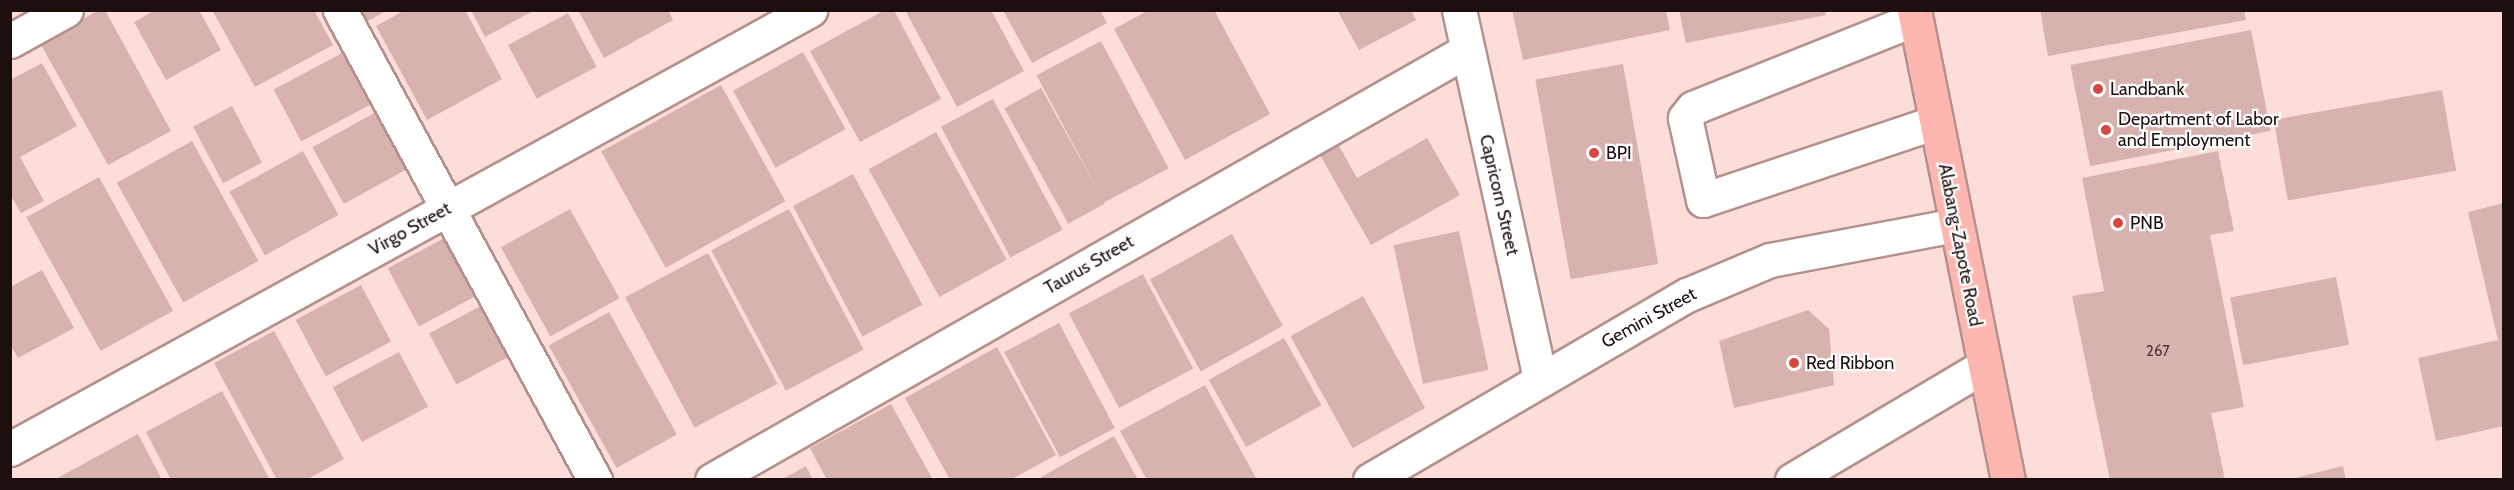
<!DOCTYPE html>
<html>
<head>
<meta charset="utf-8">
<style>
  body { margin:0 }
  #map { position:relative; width:2514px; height:490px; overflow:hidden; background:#fcddda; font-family:Cabin,sans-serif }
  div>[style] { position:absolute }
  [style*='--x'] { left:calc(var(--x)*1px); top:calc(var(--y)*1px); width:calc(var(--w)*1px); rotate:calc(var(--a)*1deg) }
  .building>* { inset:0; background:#d7b2ae; transform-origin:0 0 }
  .roads { filter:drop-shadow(2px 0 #b4918d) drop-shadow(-2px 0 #b4918d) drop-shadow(0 2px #b4918d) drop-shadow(0 -2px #b4918d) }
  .minor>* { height:33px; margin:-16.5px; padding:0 16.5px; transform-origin:16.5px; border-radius:16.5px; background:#fff }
  .highway>* { height:33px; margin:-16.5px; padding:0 16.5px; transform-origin:16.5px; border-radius:16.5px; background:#feb7b0 }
  .dots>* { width:16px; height:16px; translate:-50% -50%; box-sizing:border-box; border:3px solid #fff; border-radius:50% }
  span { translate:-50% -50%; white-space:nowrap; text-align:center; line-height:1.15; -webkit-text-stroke:4.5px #fff; paint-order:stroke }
  .number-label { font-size:15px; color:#4b3836 }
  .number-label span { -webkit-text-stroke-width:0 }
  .poi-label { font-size:18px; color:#1c0f0e }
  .left { translate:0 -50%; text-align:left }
  .street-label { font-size:18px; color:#1c0f0e }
  .frame { position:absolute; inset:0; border:12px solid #1c0f0e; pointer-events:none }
</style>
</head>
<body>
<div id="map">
  <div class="building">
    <i style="clip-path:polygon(99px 10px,105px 10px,171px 131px,108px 165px,40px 43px)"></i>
    <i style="clip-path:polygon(155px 10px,199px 10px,221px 50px,166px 80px,134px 22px)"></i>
    <i style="clip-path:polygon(212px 10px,314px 10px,333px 45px,255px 87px)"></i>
    <i style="clip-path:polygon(348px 10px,388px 10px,357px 27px)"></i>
    <i style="clip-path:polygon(405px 10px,465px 10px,502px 79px,427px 120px,376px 26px)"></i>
    <i style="clip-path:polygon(471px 10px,535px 10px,485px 37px)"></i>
    <i style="clip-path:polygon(578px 10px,668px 10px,673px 20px,604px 58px)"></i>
    <i style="clip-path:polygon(885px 10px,894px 10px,941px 99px,860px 142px,810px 51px)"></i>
    <i style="clip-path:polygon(905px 10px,991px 10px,1024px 71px,957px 107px)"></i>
    <i style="clip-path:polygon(1003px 10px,1100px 10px,1107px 23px,1032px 63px)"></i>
    <i style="clip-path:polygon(1149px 10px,1214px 10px,1270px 114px,1185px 160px,1114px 29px)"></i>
    <i style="clip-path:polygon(1337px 10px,1411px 10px,1416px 20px,1359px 50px)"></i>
    <i style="clip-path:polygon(1512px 10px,1666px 10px,1670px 30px,1523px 60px)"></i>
    <i style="clip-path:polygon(1679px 10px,1825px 10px,1826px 15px,1686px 43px)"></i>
    <i style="clip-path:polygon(2040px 10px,2244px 10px,2246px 20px,2048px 56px)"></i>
    <i style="left:568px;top:13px;width:61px;height:68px;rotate:62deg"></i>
    <i style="left:2251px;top:30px;width:103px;height:184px;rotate:79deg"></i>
    <i style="left:1101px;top:41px;width:144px;height:73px;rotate:62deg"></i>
    <i style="left:346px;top:51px;width:59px;height:82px;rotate:62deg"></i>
    <i style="left:803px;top:52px;width:88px;height:80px;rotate:61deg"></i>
    <i style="clip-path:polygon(42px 63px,77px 126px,20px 157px,44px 201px,21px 213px,10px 194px,10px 80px)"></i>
    <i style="left:1623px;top:64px;width:203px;height:89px;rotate:80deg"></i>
    <i style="left:721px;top:85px;width:133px;height:137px;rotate:61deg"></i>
    <i style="left:1041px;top:88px;width:132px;height:42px;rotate:61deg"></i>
    <i style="left:2442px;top:90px;width:82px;height:171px;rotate:80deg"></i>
    <i style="left:993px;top:99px;width:148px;height:59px;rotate:62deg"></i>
    <i style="left:232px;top:106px;width:64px;height:44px;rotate:62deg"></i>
    <i style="left:385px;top:107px;width:65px;height:83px;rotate:61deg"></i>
    <i style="left:936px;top:132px;width:146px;height:77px;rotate:61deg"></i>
    <i style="clip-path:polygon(1427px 138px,1460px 195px,1371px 245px,1320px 155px,1338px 144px,1357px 178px)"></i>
    <i style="left:192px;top:141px;width:137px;height:86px;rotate:61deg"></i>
    <i style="left:303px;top:151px;width:73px;height:84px;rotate:61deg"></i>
    <i style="clip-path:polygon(2218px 151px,2234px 231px,2210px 235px,2244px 407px,2211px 413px,2225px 480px,2110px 480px,2072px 296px,2104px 291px,2082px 178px)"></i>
    <i style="left:853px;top:174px;width:148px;height:68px;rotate:62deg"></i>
    <i style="left:99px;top:177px;width:153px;height:83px;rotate:61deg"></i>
    <i style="clip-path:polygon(2504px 203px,2504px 426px,2436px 441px,2418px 358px,2498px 340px,2468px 212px)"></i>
    <i style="left:570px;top:209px;width:102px;height:79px;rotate:61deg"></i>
    <i style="left:789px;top:209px;width:159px;height:88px;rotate:62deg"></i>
    <i style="left:1459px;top:231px;width:142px;height:67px;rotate:78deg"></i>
    <i style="left:454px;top:233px;width:66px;height:75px;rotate:62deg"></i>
    <i style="left:1232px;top:234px;width:105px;height:94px;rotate:61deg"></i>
    <i style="left:708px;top:253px;width:148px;height:94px;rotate:62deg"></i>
    <i style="clip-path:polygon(42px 270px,74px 328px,18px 358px,10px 344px,10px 287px)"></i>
    <i style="left:1143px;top:274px;width:107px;height:84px;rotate:62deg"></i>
    <i style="left:2336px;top:277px;width:69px;height:108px;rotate:79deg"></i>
    <i style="left:361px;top:285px;width:64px;height:74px;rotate:62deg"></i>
    <i style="left:1363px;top:296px;width:128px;height:83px;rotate:61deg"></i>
    <i style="left:490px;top:301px;width:58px;height:69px;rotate:62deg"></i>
    <i style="clip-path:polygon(1808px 310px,1829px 329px,1834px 385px,1734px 408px,1719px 341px)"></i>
    <i style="left:609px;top:312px;width:140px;height:69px;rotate:61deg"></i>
    <i style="left:1059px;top:323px;width:119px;height:62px;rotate:62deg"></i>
    <i style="clip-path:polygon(274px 331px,344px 459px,306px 480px,277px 480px,214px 363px)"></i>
    <i style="left:1284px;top:338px;width:77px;height:86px;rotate:61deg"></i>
    <i style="clip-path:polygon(997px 347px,1056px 455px,1010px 480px,950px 480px,905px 398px)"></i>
    <i style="left:399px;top:352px;width:62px;height:75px;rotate:62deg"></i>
    <i style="clip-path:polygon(1205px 385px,1257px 480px,1147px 480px,1120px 431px)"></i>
    <i style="clip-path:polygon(222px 391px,270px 480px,171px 480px,146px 432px)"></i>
    <i style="clip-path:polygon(891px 404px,933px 480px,827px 480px,810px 448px)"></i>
    <i style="clip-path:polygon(138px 434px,162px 480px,54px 480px)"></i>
    <i style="clip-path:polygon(1114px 436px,1138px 480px,1042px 480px,1041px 477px)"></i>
    <i style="clip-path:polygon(806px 466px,813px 480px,781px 480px)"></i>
    <i style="clip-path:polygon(2343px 466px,2346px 480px,2291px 480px,2291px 479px)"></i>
  </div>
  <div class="roads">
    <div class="minor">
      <i style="--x:340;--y:10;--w:535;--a:61.52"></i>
      <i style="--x:1459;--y:10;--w:377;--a:77.6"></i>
      <i style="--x:1915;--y:19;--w:239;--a:158.2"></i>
      <i style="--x:1693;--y:108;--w:13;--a:129"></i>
      <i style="--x:1685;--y:118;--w:84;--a:77.6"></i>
      <i style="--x:1703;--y:200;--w:246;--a:-18.5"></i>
      <i style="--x:10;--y:41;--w:64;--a:-29"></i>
      <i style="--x:10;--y:449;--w:913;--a:-28.76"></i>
      <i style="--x:712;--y:480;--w:868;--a:-29.64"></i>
      <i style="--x:1370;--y:480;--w:367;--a:-30.3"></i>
      <i style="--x:1687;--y:295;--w:90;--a:-22.9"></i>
      <i style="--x:1770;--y:260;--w:188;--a:-10.7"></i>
      <i style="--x:1792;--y:480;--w:223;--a:-30.7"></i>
    </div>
    <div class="highway">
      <i style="--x:1914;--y:10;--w:479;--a:78.7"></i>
    </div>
  </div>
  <div class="dots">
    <i style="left:2098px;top:89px;background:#d64743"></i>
    <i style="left:2106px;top:130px;background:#d64743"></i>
    <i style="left:1594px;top:153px;background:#d64743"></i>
    <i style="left:2118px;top:223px;background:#d64743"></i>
    <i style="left:1794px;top:363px;background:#d64743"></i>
  </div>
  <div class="number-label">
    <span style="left:2158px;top:352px">267</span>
  </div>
  <div class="poi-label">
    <span class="left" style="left:2110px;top:89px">Landbank</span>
    <span class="left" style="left:2118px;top:130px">Department of Labor<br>and Employment</span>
    <span class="left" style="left:1606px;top:153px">BPI</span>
    <span class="left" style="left:2130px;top:223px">PNB</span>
    <span class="left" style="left:1806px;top:363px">Red Ribbon</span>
  </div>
  <div class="street-label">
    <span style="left:1499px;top:195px;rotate:77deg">Capricorn Street</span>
    <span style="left:410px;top:229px;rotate:-29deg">Virgo Street</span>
    <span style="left:1960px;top:245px;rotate:79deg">Alabang-Zapote Road</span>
    <span style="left:1089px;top:265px;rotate:-30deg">Taurus Street</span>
    <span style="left:1649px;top:318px;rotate:-29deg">Gemini Street</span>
  </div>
  <div class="frame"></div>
</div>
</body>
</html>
